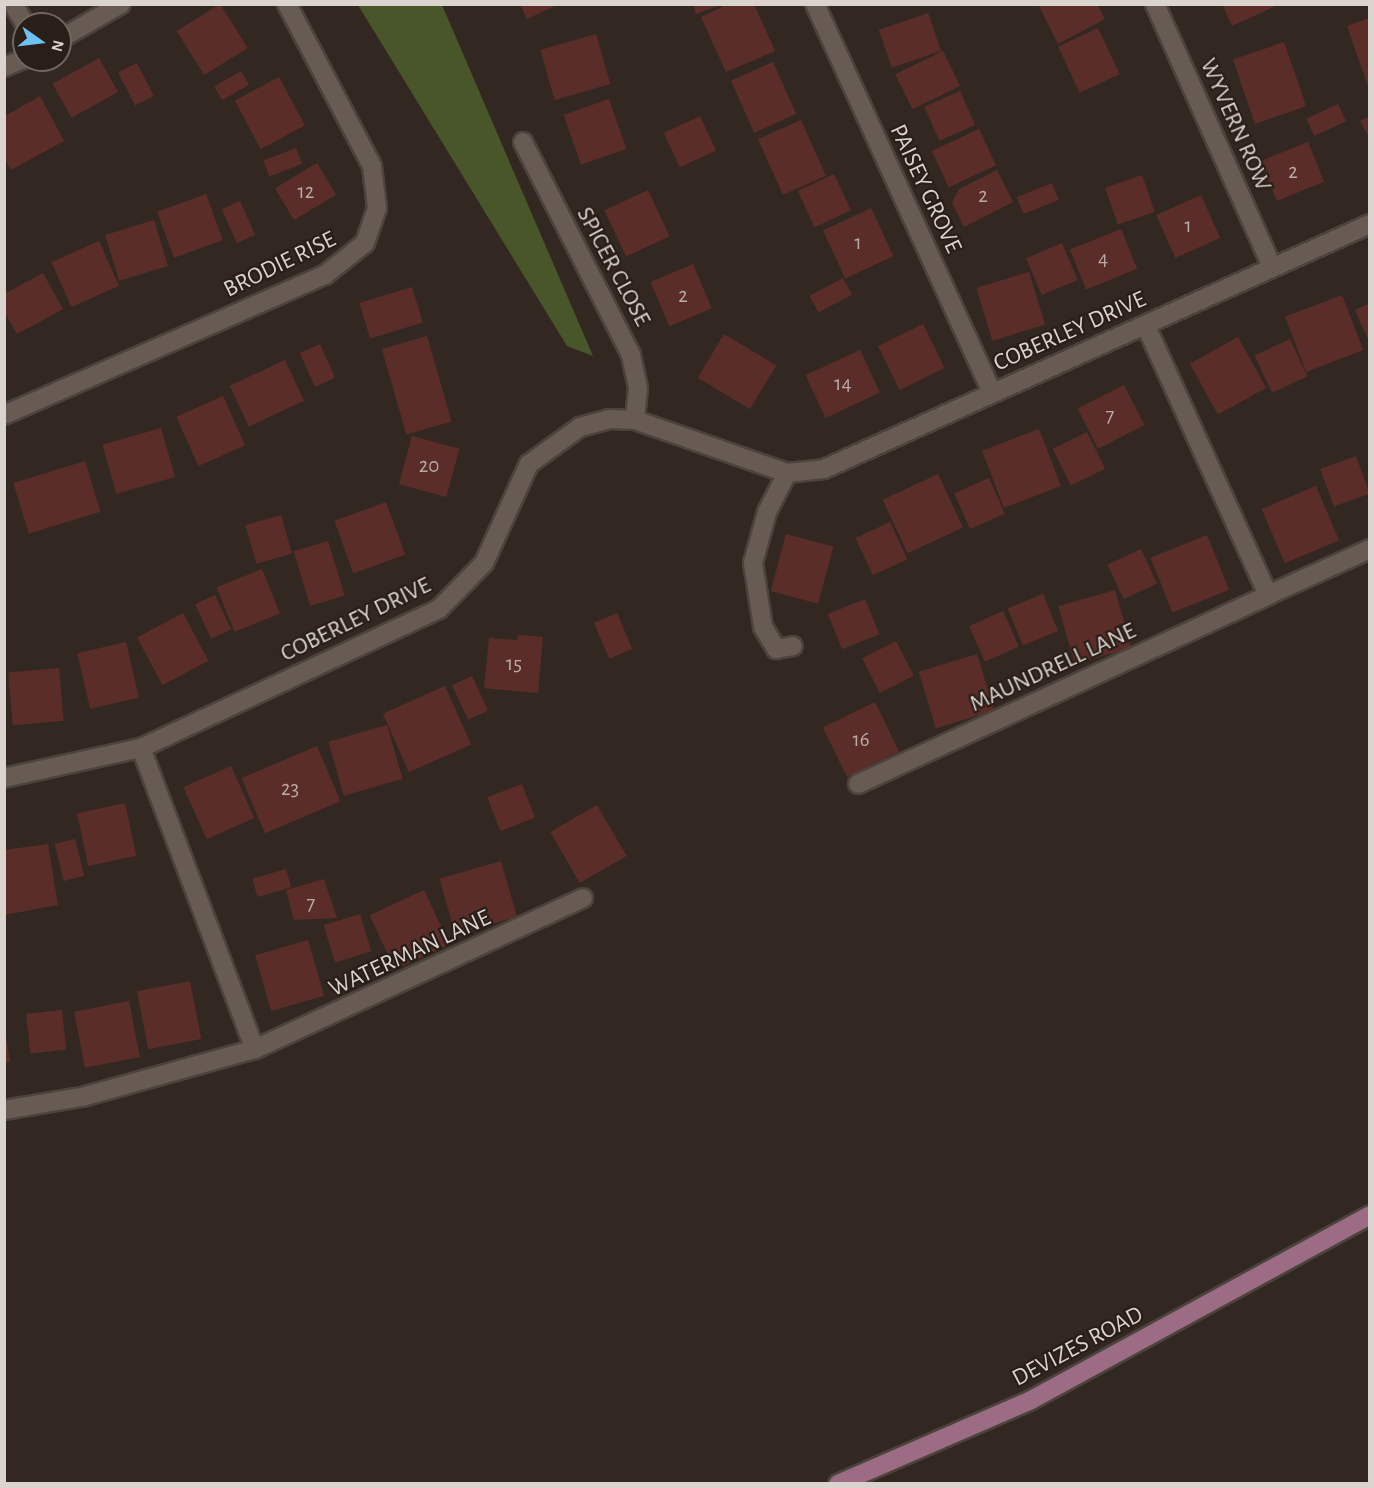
<!DOCTYPE html>
<html>
<head>
<meta charset="utf-8">
<style>
  body { margin:0 }
  #map { position:relative; width:1374px; height:1488px; overflow:hidden; background:#332821; font-family:"Alegreya Sans",sans-serif }
  div>[style] { position:absolute }
  [style*='--x'] { left:calc(var(--x)*1px); top:calc(var(--y)*1px); width:calc(var(--w)*1px); rotate:calc(var(--a)*1deg) }
  .forest>* { inset:0; background:#495629 }
  .building>* { inset:0; background:#5b2d29; transform-origin:0 0 }
  .roads { filter:drop-shadow(2px 0 #4c433d) drop-shadow(-2px 0 #4c433d) drop-shadow(0 2px #4c433d) drop-shadow(0 -2px #4c433d) }
  .minor>* { height:18px; margin:-9px; padding:0 9px; transform-origin:9px; border-radius:9px; background:#685b53 }
  .major>* { height:18px; margin:-9px; padding:0 9px; transform-origin:9px; border-radius:9px; background:#9b6c84 }
  span { translate:-50% -50%; white-space:nowrap; text-align:center; line-height:1.15; -webkit-text-stroke:4.5px #291e18; paint-order:stroke }
  .number-label { font-size:21px; color:#baaaa5 }
  .number-label span { -webkit-text-stroke-width:0 }
  .street-label { font-size:24px; color:#dad3ce }
  .frame { position:absolute; inset:0; border:6px solid #dad3ce; pointer-events:none }
  .north { position:absolute; left:12px; top:12px; width:60px; height:60px; box-sizing:border-box; background:#291e18; border:2px solid #706661; border-radius:50%; rotate:104deg; font-size:16px; font-weight:700; line-height:24px; text-align:center; color:#dad3ce }
  .north::after { content:''; display:block; margin:auto; width:21px; height:27px; background:#6ec2f3; clip-path:polygon(50% 0,100% 100%,50% 72%,0 100%) }
</style>
</head>
<body>
<div id="map">
  <div class="forest">
    <i style="clip-path:polygon(358px 5px,442px 5px,593px 356px,567px 346px)"></i>
  </div>
  <div class="building">
    <i style="left:220px;top:4px;width:52px;height:51px;rotate:58deg"></i>
    <i style="clip-path:polygon(520px 4px,559px 4px,527px 19px)"></i>
    <i style="clip-path:polygon(693px 4px,721px 4px,721px 5px,696px 14px)"></i>
    <i style="clip-path:polygon(728px 4px,754px 4px,775px 51px,726px 72px,701px 17px)"></i>
    <i style="clip-path:polygon(1038px 4px,1097px 4px,1105px 19px,1058px 44px)"></i>
    <i style="clip-path:polygon(1222px 4px,1280px 4px,1232px 26px)"></i>
    <i style="left:928px;top:13px;width:40px;height:52px;rotate:71deg"></i>
    <i style="clip-path:polygon(1370px 18px,1370px 89px,1369px 89px,1347px 26px)"></i>
    <i style="left:1098px;top:28px;width:51px;height:44px;rotate:65deg"></i>
    <i style="left:596px;top:34px;width:52px;height:58px;rotate:74deg"></i>
    <i style="left:1284px;top:42px;width:68px;height:54px;rotate:71deg"></i>
    <i style="left:943px;top:51px;width:39px;height:53px;rotate:64deg"></i>
    <i style="left:99px;top:58px;width:39px;height:53px;rotate:61deg"></i>
    <i style="left:773px;top:62px;width:57px;height:46px;rotate:66deg"></i>
    <i style="left:137px;top:63px;width:37px;height:21px;rotate:63deg"></i>
    <i style="left:241px;top:71px;width:16px;height:31px;rotate:60deg"></i>
    <i style="left:279px;top:77px;width:55px;height:50px;rotate:62deg"></i>
    <i style="left:960px;top:91px;width:37px;height:39px;rotate:66deg"></i>
    <i style="clip-path:polygon(40px 96px,64px 141px,11px 170px,5px 159px,5px 116px)"></i>
    <i style="left:609px;top:99px;width:53px;height:48px;rotate:71deg"></i>
    <i style="left:1338px;top:104px;width:19px;height:35px;rotate:65deg"></i>
    <i style="left:700px;top:116px;width:38px;height:40px;rotate:65deg"></i>
    <i style="clip-path:polygon(1370px 116px,1370px 139px,1360px 121px)"></i>
    <i style="left:801px;top:120px;width:61px;height:47px;rotate:66deg"></i>
    <i style="left:979px;top:129px;width:40px;height:52px;rotate:65deg"></i>
    <i style="left:1308px;top:142px;width:43px;height:51px;rotate:68deg"></i>
    <i style="left:296px;top:148px;width:17px;height:35px;rotate:69deg"></i>
    <i style="left:317px;top:163px;width:37px;height:49px;rotate:59deg"></i>
    <i style="clip-path:polygon(997px 170px,1013px 202px,964px 227px,952px 203px,959px 189px)"></i>
    <i style="left:834px;top:174px;width:40px;height:40px;rotate:65deg"></i>
    <i style="left:1142px;top:175px;width:39px;height:39px;rotate:71deg"></i>
    <i style="left:1052px;top:183px;width:18px;height:38px;rotate:68deg"></i>
    <i style="left:648px;top:190px;width:51px;height:48px;rotate:65deg"></i>
    <i style="left:206px;top:194px;width:49px;height:52px;rotate:70deg"></i>
    <i style="left:1201px;top:195px;width:47px;height:49px;rotate:66deg"></i>
    <i style="left:240px;top:201px;width:37px;height:20px;rotate:66deg"></i>
    <i style="left:871px;top:208px;width:53px;height:53px;rotate:65deg"></i>
    <i style="left:154px;top:220px;width:48px;height:51px;rotate:73deg"></i>
    <i style="left:1121px;top:229px;width:43px;height:55px;rotate:68deg"></i>
    <i style="left:99px;top:241px;width:49px;height:52px;rotate:66deg"></i>
    <i style="left:1062px;top:243px;width:40px;height:39px;rotate:67deg"></i>
    <i style="left:693px;top:264px;width:48px;height:46px;rotate:67deg"></i>
    <i style="left:1029px;top:272px;width:55px;height:55px;rotate:73deg"></i>
    <i style="clip-path:polygon(43px 273px,63px 309px,17px 334px,4px 311px,4px 294px)"></i>
    <i style="left:843px;top:278px;width:19px;height:38px;rotate:62deg"></i>
    <i style="left:412px;top:287px;width:37px;height:55px;rotate:73deg"></i>
    <i style="left:1342px;top:295px;width:59px;height:61px;rotate:69deg"></i>
    <i style="clip-path:polygon(1370px 303px,1370px 344px,1355px 310px)"></i>
    <i style="left:923px;top:324px;width:49px;height:50px;rotate:64deg"></i>
    <i style="left:724px;top:334px;width:61px;height:51px;rotate:31deg"></i>
    <i style="left:427px;top:336px;width:89px;height:47px;rotate:74deg"></i>
    <i style="left:1238px;top:337px;width:58px;height:55px;rotate:61deg"></i>
    <i style="left:1290px;top:339px;width:41px;height:39px;rotate:65deg"></i>
    <i style="left:320px;top:344px;width:37px;height:22px;rotate:66deg"></i>
    <i style="left:860px;top:350px;width:47px;height:60px;rotate:65deg"></i>
    <i style="left:285px;top:360px;width:45px;height:61px;rotate:65deg"></i>
    <i style="left:1124px;top:385px;width:45px;height:52px;rotate:63deg"></i>
    <i style="left:223px;top:396px;width:54px;height:51px;rotate:66deg"></i>
    <i style="left:161px;top:428px;width:51px;height:61px;rotate:74deg"></i>
    <i style="left:1039px;top:429px;width:61px;height:61px;rotate:69deg"></i>
    <i style="left:1087px;top:432px;width:41px;height:38px;rotate:64deg"></i>
    <i style="left:412px;top:436px;width:49px;height:50px;rotate:15deg"></i>
    <i style="left:1356px;top:456px;width:40px;height:38px;rotate:70deg"></i>
    <i style="left:85px;top:461px;width:53px;height:75px;rotate:73deg"></i>
    <i style="left:938px;top:474px;width:59px;height:61px;rotate:65deg"></i>
    <i style="left:989px;top:478px;width:39px;height:38px;rotate:66deg"></i>
    <i style="left:1316px;top:486px;width:59px;height:59px;rotate:67deg"></i>
    <i style="left:386px;top:502px;width:56px;height:55px;rotate:70deg"></i>
    <i style="left:281px;top:515px;width:40px;height:37px;rotate:74deg"></i>
    <i style="left:890px;top:522px;width:41px;height:38px;rotate:65deg"></i>
    <i style="left:786px;top:534px;width:49px;height:59px;rotate:15deg"></i>
    <i style="left:1207px;top:535px;width:59px;height:61px;rotate:68deg"></i>
    <i style="left:328px;top:541px;width:57px;height:36px;rotate:73deg"></i>
    <i style="left:1141px;top:549px;width:38px;height:37px;rotate:65deg"></i>
    <i style="left:262px;top:569px;width:48px;height:49px;rotate:68deg"></i>
    <i style="left:1115px;top:590px;width:60px;height:59px;rotate:74deg"></i>
    <i style="left:1043px;top:594px;width:40px;height:38px;rotate:68deg"></i>
    <i style="left:215px;top:595px;width:38px;height:22px;rotate:65deg"></i>
    <i style="left:865px;top:599px;width:38px;height:40px;rotate:68deg"></i>
    <i style="left:1003px;top:611px;width:39px;height:37px;rotate:66deg"></i>
    <i style="left:183px;top:613px;width:54px;height:52px;rotate:62deg"></i>
    <i style="left:617px;top:613px;width:39px;height:25px;rotate:67deg"></i>
    <i style="clip-path:polygon(518px 635px,543px 637px,538px 693px,484px 688px,489px 638px,517px 640px)"></i>
    <i style="left:896px;top:641px;width:39px;height:38px;rotate:63deg"></i>
    <i style="left:126px;top:642px;width:57px;height:50px;rotate:77deg"></i>
    <i style="left:977px;top:654px;width:59px;height:61px;rotate:73deg"></i>
    <i style="left:59px;top:668px;width:53px;height:51px;rotate:85deg"></i>
    <i style="left:472px;top:676px;width:38px;height:22px;rotate:65deg"></i>
    <i style="left:445px;top:686px;width:64px;height:68px;rotate:66deg"></i>
    <i style="left:875px;top:702px;width:55px;height:58px;rotate:64deg"></i>
    <i style="left:387px;top:725px;width:56px;height:61px;rotate:74deg"></i>
    <i style="left:317px;top:746px;width:60px;height:82px;rotate:67deg"></i>
    <i style="left:231px;top:766px;width:57px;height:52px;rotate:66deg"></i>
    <i style="left:522px;top:784px;width:36px;height:37px;rotate:69deg"></i>
    <i style="left:125px;top:803px;width:54px;height:49px;rotate:78deg"></i>
    <i style="left:597px;top:805px;width:59px;height:54px;rotate:60deg"></i>
    <i style="left:75px;top:839px;width:38px;height:21px;rotate:76deg"></i>
    <i style="clip-path:polygon(48px 844px,58px 905px,4px 915px,4px 850px)"></i>
    <i style="left:501px;top:861px;width:58px;height:64px;rotate:74deg"></i>
    <i style="left:286px;top:869px;width:19px;height:35px;rotate:74deg"></i>
    <i style="clip-path:polygon(324px 879px,337px 918px,294px 920px,286px 890px)"></i>
    <i style="left:424px;top:890px;width:60px;height:60px;rotate:65deg"></i>
    <i style="left:360px;top:914px;width:39px;height:38px;rotate:73deg"></i>
    <i style="left:308px;top:940px;width:58px;height:55px;rotate:74deg"></i>
    <i style="left:190px;top:981px;width:59px;height:54px;rotate:79deg"></i>
    <i style="left:129px;top:1001px;width:57px;height:56px;rotate:79deg"></i>
    <i style="left:62px;top:1010px;width:40px;height:36px;rotate:84deg"></i>
    <i style="clip-path:polygon(4px 1025px,10px 1062px,4px 1063px)"></i>
  </div>
  <div class="roads">
    <div class="minor">
      <i style="--x:13;--y:4;--w:23;--a:59"></i>
      <i style="--x:815;--y:4;--w:426;--a:65.5"></i>
      <i style="--x:1155;--y:4;--w:286;--a:66"></i>
      <i style="--x:60;--y:39;--w:70;--a:-29.8"></i>
      <i style="--x:4;--y:67;--w:22;--a:-22"></i>
      <i style="--x:523;--y:142;--w:239;--a:63.1"></i>
      <i style="--x:631;--y:355;--w:35;--a:78"></i>
      <i style="--x:638;--y:389;--w:31;--a:96"></i>
      <i style="--x:1146;--y:326;--w:295;--a:65.6"></i>
      <i style="--x:1268;--y:595;--w:112;--a:-24.3"></i>
      <i style="--x:4;--y:415;--w:350;--a:-23.6"></i>
      <i style="--x:325;--y:275;--w:51;--a:-38.7"></i>
      <i style="--x:365;--y:243;--w:37;--a:-71"></i>
      <i style="--x:377;--y:208;--w:42;--a:-96.8"></i>
      <i style="--x:372;--y:166;--w:183;--a:-117.7"></i>
      <i style="--x:787;--y:473;--w:44;--a:117.1"></i>
      <i style="--x:767;--y:512;--w:53;--a:105.4"></i>
      <i style="--x:753;--y:563;--w:65;--a:81.1"></i>
      <i style="--x:763;--y:627;--w:26;--a:59"></i>
      <i style="--x:776;--y:649;--w:17;--a:-10"></i>
      <i style="--x:141;--y:748;--w:322;--a:69.3"></i>
      <i style="--x:4;--y:778;--w:140;--a:-12.4"></i>
      <i style="--x:141;--y:748;--w:329;--a:-25"></i>
      <i style="--x:439;--y:609;--w:64;--a:-45.6"></i>
      <i style="--x:484;--y:563;--w:109;--a:-65.6"></i>
      <i style="--x:529;--y:464;--w:63;--a:-36"></i>
      <i style="--x:580;--y:427;--w:30;--a:-15"></i>
      <i style="--x:609;--y:419;--w:26;--a:2"></i>
      <i style="--x:635;--y:420;--w:161;--a:19.2"></i>
      <i style="--x:787;--y:473;--w:37;--a:-6"></i>
      <i style="--x:824;--y:469;--w:598;--a:-24.17"></i>
      <i style="--x:858;--y:784;--w:451;--a:-24.7"></i>
      <i style="--x:4;--y:1110;--w:79;--a:-9.5"></i>
      <i style="--x:82;--y:1097;--w:180;--a:-15.5"></i>
      <i style="--x:255;--y:1049;--w:361;--a:-24.7"></i>
    </div>
    <div class="major">
      <i style="--x:838;--y:1484;--w:210;--a:-23.5"></i>
      <i style="--x:1031;--y:1400;--w:386;--a:-28.6"></i>
    </div>
  </div>
  <div class="number-label">
    <span style="left:1293px;top:172px">2</span>
    <span style="left:306px;top:192px">12</span>
    <span style="left:983px;top:196px">2</span>
    <span style="left:1188px;top:226px">1</span>
    <span style="left:858px;top:243px">1</span>
    <span style="left:1103px;top:259px">4</span>
    <span style="left:683px;top:296px">2</span>
    <span style="left:843px;top:384px">14</span>
    <span style="left:1110px;top:416px">7</span>
    <span style="left:429px;top:466px">20</span>
    <span style="left:514px;top:664px">15</span>
    <span style="left:861px;top:740px">16</span>
    <span style="left:290px;top:789px">23</span>
    <span style="left:311px;top:904px">7</span>
  </div>
  <div class="street-label">
    <span style="left:1235px;top:125px;rotate:66deg">WYVERN ROW</span>
    <span style="left:925px;top:189px;rotate:65deg">PAISEY GROVE</span>
    <span style="left:280px;top:265px;rotate:-26deg">BRODIE RISE</span>
    <span style="left:613px;top:267px;rotate:62deg">SPICER CLOSE</span>
    <span style="left:1070px;top:332px;rotate:-24deg">COBERLEY DRIVE</span>
    <span style="left:356px;top:620px;rotate:-26deg">COBERLEY DRIVE</span>
    <span style="left:1053px;top:668px;rotate:-25deg">MAUNDRELL LANE</span>
    <span style="left:410px;top:954px;rotate:-25deg">WATERMAN LANE</span>
    <span style="left:1078px;top:1347px;rotate:-28deg">DEVIZES ROAD</span>
  </div>
  <div class="frame"></div>
  <div class="north">N</div>
</div>
</body>
</html>
